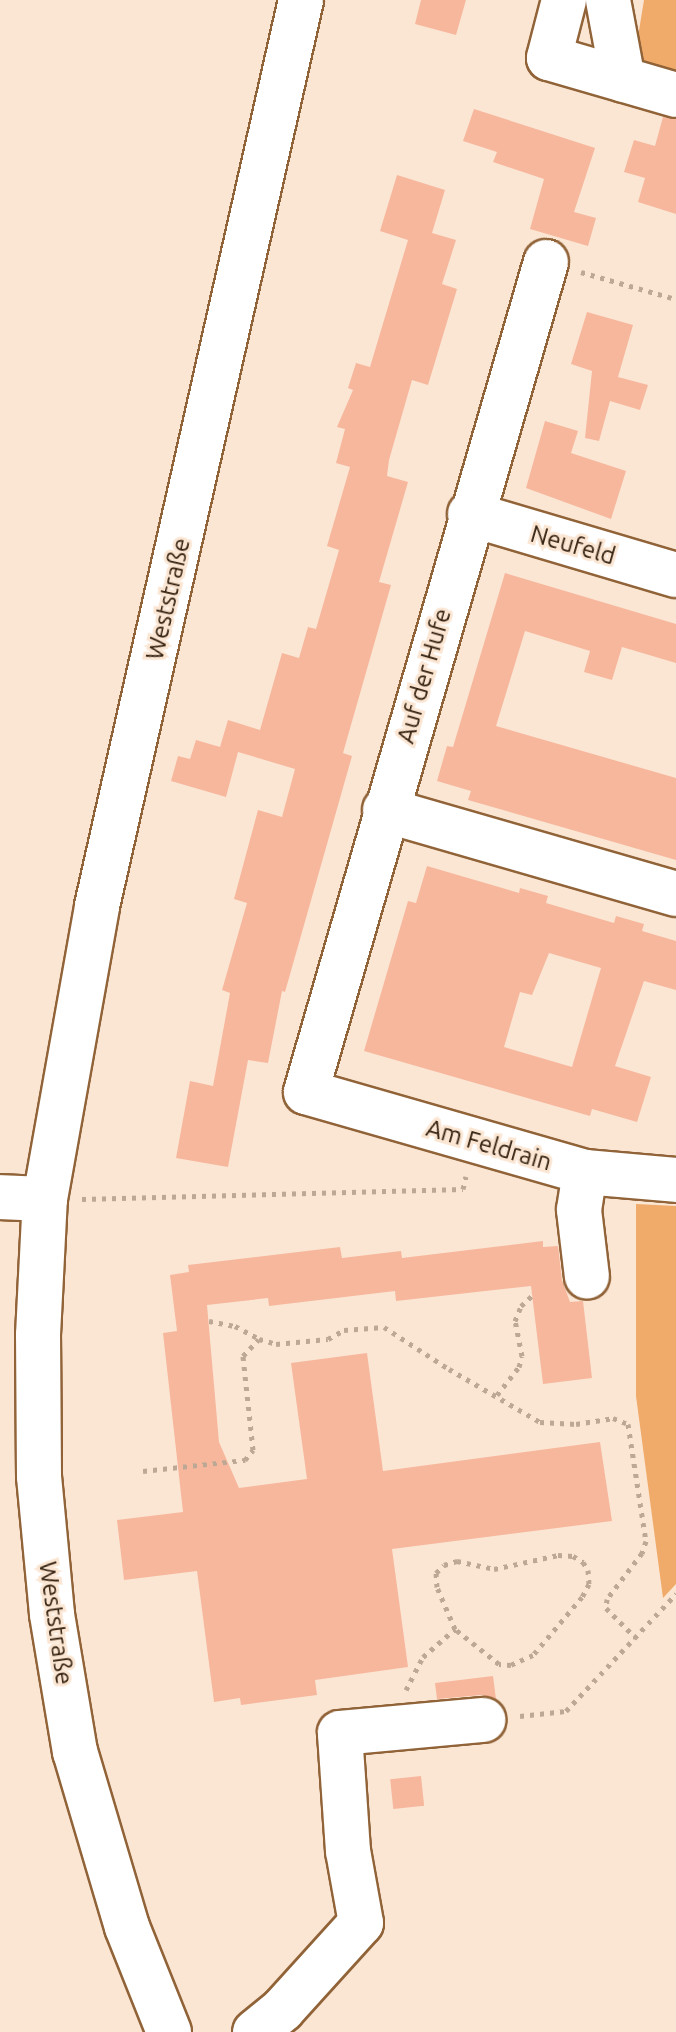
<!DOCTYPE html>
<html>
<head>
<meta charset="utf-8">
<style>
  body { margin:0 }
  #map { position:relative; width:676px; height:2032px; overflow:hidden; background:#fbe6d4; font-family:Ubuntu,sans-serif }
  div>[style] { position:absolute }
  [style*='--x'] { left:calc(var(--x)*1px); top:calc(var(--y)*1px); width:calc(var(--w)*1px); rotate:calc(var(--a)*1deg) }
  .green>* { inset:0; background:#f0ab6a }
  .building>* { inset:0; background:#f7b79d; transform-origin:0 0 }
  .path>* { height:5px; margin-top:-2.5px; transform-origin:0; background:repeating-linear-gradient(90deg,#bda896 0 4px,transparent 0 10px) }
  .roads { filter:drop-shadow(2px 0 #916338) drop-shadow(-2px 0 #916338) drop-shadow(0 2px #916338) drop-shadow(0 -2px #916338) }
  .minor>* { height:44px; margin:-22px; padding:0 22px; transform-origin:22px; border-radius:22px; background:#fff }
  .major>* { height:44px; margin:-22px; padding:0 22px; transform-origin:22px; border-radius:22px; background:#fff }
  span { translate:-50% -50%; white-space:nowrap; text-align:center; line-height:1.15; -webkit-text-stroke:6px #fbe6d4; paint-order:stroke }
  .street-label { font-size:24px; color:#34200e }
</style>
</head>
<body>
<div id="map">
  <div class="green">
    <i style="clip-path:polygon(644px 0,676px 0,676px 77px,646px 68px,635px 55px)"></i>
    <i style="clip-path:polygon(636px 1204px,676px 1206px,676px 1584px,663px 1598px,636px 1396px)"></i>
  </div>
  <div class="building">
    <i style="clip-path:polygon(421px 0,466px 0,456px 35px,415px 24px)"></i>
    <i style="clip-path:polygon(474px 109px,595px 148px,574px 212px,596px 218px,588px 246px,530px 229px,544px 179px,493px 162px,497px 152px,463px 141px)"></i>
    <i style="clip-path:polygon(663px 117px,676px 119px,676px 214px,638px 202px,645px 178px,624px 172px,634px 140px,655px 146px)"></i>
    <i style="clip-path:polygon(397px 175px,445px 190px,432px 233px,456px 240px,442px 284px,457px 289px,428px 385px,412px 380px,389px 460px,387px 476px,408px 482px,379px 582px,391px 585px,343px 753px,352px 756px,285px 992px,282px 991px,268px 1063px,248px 1060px,228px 1167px,176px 1158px,190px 1081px,213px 1086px,230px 993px,222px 990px,247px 903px,234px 899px,258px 810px,282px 817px,295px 769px,238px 752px,226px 797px,171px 781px,178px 756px,190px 759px,196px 740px,220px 747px,228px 720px,260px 730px,282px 653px,299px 658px,308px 627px,316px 629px,339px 550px,327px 546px,350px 467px,336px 463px,345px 429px,337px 427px,353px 390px,348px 388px,356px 363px,370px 367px,408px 240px,380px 231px)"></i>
    <i style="clip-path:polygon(587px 312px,633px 325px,618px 377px,648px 385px,640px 410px,610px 401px,599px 441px,585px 438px,592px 371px,571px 364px)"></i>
    <i style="clip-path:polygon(545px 421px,578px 431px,571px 453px,626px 471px,611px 519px,526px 488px)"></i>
    <i style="clip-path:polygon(505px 573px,676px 624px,676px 663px,622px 647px,612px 680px,584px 672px,590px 651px,525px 631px,496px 726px,676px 778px,676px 860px,468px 800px,471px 791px,437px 781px,447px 746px,453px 747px)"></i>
    <i style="clip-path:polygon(evenodd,427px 866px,519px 893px,520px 888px,548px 896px,546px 903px,614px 923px,616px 916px,644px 924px,642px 931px,676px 941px,676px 990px,644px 981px,615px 1066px,651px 1077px,637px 1122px,592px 1109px,590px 1116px,364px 1051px,408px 901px,416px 903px,427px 866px,549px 953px,601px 968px,572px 1067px,504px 1047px,520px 992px,532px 995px,549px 953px)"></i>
    <i style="clip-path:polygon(543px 1241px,543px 1247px,558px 1246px,562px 1280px,570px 1302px,583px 1301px,592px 1378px,543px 1384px,531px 1286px,396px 1301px,395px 1291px,269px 1306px,268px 1298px,207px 1305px,219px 1442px,239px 1488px,307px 1479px,291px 1363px,367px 1353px,383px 1471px,600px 1442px,612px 1521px,392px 1549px,408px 1667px,315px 1680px,317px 1695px,241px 1705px,240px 1698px,214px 1702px,197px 1571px,124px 1580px,117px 1520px,183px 1512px,163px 1333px,177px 1331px,170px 1275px,189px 1272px,188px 1265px,340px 1247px,342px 1258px,401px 1251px,402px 1258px)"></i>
    <i style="clip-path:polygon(493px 1676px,496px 1699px,481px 1695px,437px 1699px,435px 1683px)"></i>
    <i style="left:421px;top:1776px;width:30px;height:31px;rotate:84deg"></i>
  </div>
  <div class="path">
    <i style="--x:581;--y:272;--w:99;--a:15.9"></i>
    <i style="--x:82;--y:1199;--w:381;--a:-1.5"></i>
    <i style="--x:463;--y:1189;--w:13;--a:-77"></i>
    <i style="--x:209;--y:1321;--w:26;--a:11"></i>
    <i style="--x:235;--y:1326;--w:27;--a:28"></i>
    <i style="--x:497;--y:1395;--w:36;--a:-52"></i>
    <i style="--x:519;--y:1367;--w:11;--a:-75"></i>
    <i style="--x:522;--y:1356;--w:36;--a:-101"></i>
    <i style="--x:515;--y:1321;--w:16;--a:-68"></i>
    <i style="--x:521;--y:1306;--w:19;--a:-43"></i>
    <i style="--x:143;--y:1471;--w:103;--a:-6.2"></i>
    <i style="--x:245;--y:1460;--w:13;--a:-51"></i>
    <i style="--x:253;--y:1450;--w:95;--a:-96.1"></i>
    <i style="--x:243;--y:1356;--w:23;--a:-47"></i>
    <i style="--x:259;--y:1339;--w:18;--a:16"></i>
    <i style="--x:276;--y:1344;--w:52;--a:-5.5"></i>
    <i style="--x:328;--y:1339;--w:18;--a:-29"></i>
    <i style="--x:344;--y:1330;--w:40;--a:-4.3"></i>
    <i style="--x:384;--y:1327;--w:77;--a:32.9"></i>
    <i style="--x:449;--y:1369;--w:105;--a:30.2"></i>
    <i style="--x:540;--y:1422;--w:36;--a:3"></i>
    <i style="--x:576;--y:1424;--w:37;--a:-9"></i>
    <i style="--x:613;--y:1418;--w:16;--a:22"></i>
    <i style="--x:628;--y:1424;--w:118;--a:81.3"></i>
    <i style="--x:646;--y:1541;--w:13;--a:108"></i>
    <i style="--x:642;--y:1553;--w:58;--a:127.3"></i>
    <i style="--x:607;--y:1599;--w:9;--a:96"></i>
    <i style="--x:606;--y:1608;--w:42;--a:45"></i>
    <i style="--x:406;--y:1690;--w:37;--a:-63"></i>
    <i style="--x:423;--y:1657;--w:43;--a:-41.2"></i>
    <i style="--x:455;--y:1629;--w:46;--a:-113.2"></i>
    <i style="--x:437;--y:1587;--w:14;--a:-94"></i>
    <i style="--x:436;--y:1573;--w:11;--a:-45"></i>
    <i style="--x:444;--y:1565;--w:14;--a:-17"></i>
    <i style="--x:457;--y:1561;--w:38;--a:12"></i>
    <i style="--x:494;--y:1569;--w:66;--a:-12.3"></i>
    <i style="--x:558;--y:1555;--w:15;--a:4"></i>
    <i style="--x:573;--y:1556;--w:12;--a:31"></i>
    <i style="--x:583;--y:1562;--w:9;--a:58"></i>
    <i style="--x:588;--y:1570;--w:14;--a:86"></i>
    <i style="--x:589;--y:1584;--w:15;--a:118"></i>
    <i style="--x:582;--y:1597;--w:76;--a:130.2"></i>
    <i style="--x:533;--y:1655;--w:24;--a:156"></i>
    <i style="--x:511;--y:1665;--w:12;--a:-175"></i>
    <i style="--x:499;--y:1664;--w:56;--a:-141.5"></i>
    <i style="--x:520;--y:1716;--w:46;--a:-6.2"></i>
    <i style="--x:566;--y:1711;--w:161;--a:-46.8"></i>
  </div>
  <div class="roads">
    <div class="minor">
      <i style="--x:564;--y:0;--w:60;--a:104.5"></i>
      <i style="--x:549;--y:58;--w:132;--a:16.2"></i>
      <i style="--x:608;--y:0;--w:81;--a:79.4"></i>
      <i style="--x:546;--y:262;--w:864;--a:106.13"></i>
      <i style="--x:306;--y:1092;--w:290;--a:16"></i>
      <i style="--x:585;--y:1172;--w:91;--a:5"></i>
      <i style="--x:470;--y:514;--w:215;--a:16.5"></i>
      <i style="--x:385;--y:810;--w:303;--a:16.1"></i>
      <i style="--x:585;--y:1172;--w:38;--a:99"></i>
      <i style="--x:579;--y:1210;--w:67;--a:83.2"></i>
      <i style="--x:0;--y:1197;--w:45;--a:2.5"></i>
      <i style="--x:255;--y:2032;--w:36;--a:-39"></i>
      <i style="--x:283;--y:2009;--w:116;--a:-47.8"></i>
      <i style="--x:361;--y:1923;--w:73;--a:-100.2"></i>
      <i style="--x:348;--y:1851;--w:118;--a:-93.9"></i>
      <i style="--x:340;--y:1733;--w:144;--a:-5.2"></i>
    </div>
    <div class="major">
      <i style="--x:169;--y:2032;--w:113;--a:-111.8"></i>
      <i style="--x:127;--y:1927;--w:183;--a:-106.5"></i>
      <i style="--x:75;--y:1752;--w:140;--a:-99.5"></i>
      <i style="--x:52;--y:1614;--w:139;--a:-95.4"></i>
      <i style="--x:39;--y:1476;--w:141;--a:-90.4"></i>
      <i style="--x:38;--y:1335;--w:136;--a:-87.1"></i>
      <i style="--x:45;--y:1199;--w:298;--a:-79.9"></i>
      <i style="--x:97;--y:906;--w:929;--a:-77.31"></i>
    </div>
  </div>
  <div class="street-label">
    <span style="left:573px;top:545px;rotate:16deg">Neufeld</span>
    <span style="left:168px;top:599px;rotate:-77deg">Weststraße</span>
    <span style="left:424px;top:676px;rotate:-74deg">Auf der Hufe</span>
    <span style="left:489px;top:1145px;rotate:16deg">Am Feldrain</span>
    <span style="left:56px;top:1623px;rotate:82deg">Weststraße</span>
  </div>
</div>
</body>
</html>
